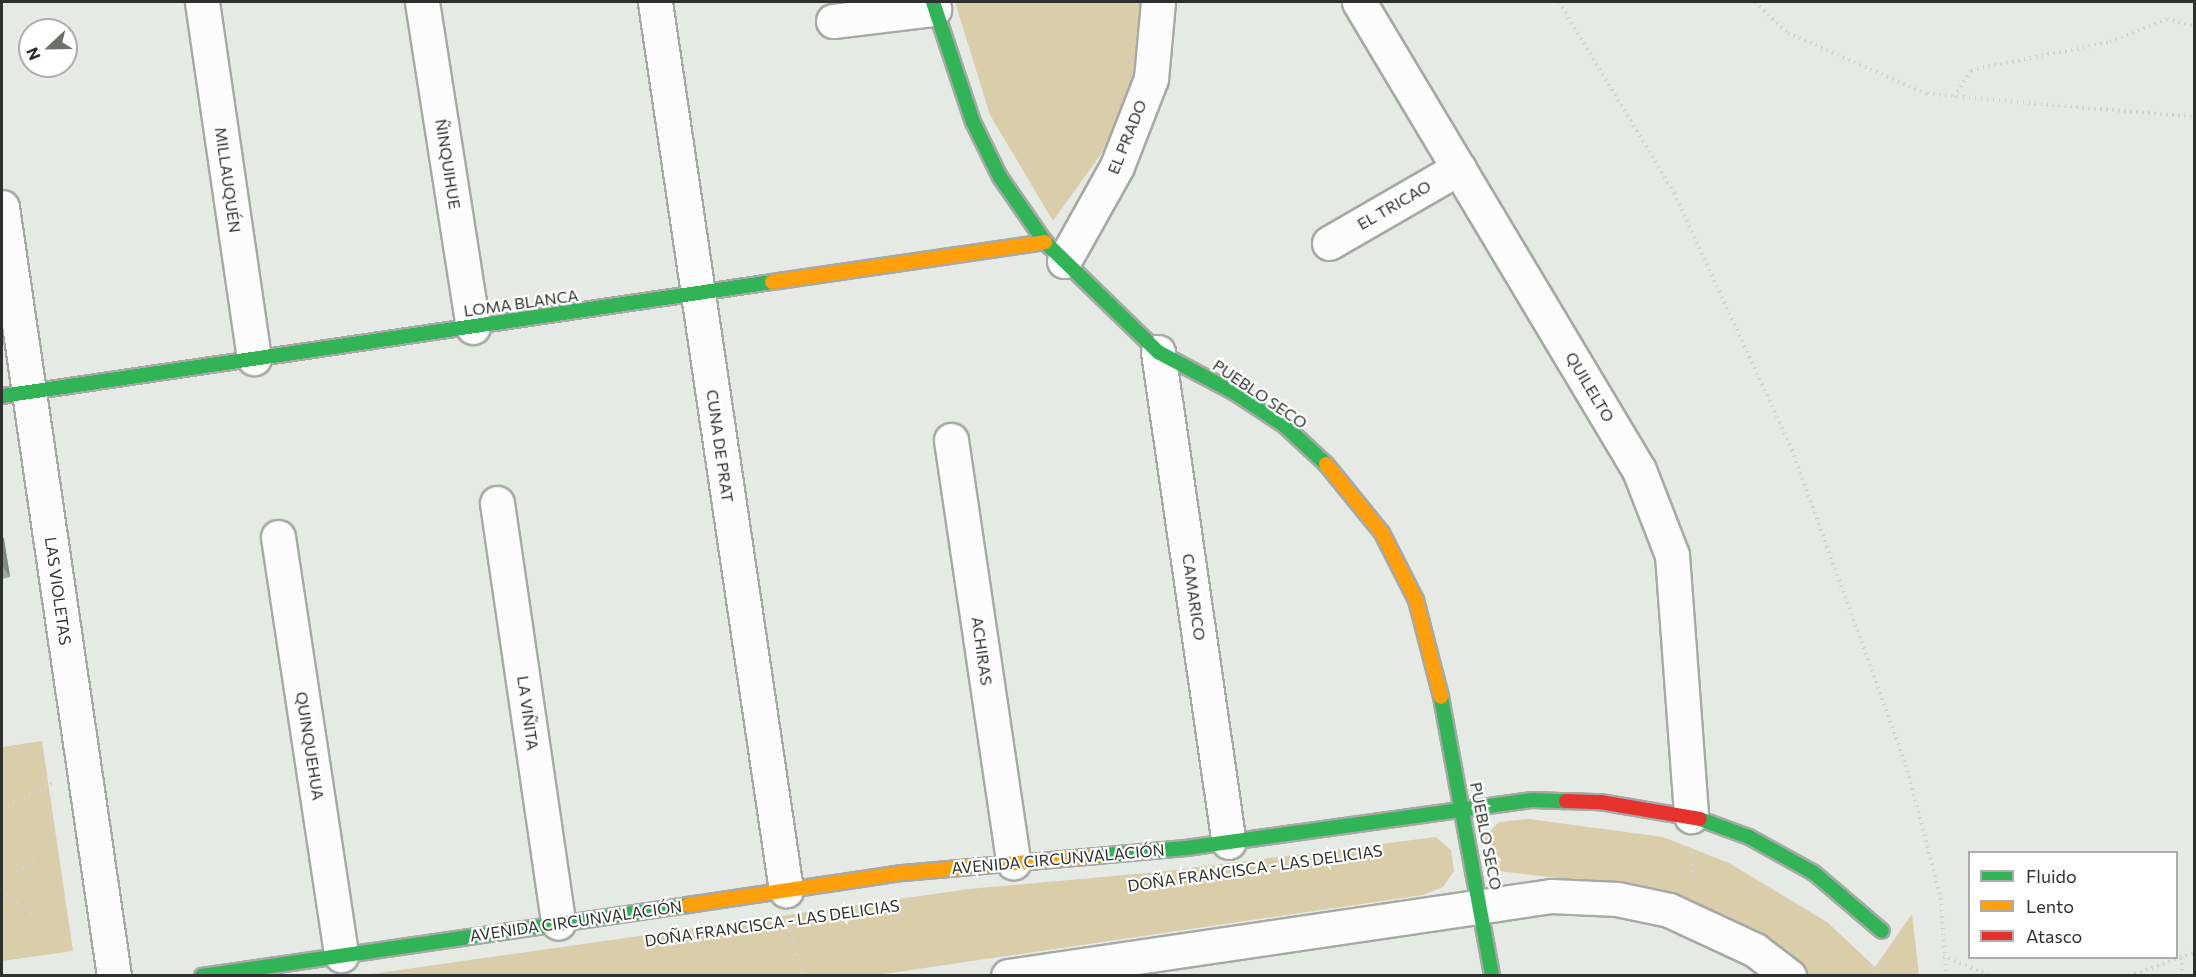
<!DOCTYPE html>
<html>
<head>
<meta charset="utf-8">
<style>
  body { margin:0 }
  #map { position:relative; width:2196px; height:977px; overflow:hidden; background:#e5eae4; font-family:Commissioner,sans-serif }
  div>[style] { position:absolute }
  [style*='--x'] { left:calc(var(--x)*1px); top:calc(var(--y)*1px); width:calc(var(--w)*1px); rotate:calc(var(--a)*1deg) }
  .green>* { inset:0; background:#dacdaa }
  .path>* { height:4px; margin-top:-2px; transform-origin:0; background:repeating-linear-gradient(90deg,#d1d3d1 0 1.5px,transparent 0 6px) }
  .roads { filter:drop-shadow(2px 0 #a6a9a5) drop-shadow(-2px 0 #a6a9a5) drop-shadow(0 2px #a6a9a5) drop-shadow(0 -2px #a6a9a5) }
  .street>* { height:33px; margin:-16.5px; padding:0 16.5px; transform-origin:16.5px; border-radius:16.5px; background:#fbfcfb }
  .fast>* { height:14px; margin:-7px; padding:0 7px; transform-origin:7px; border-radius:7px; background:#30b455 }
  .slow>* { height:14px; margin:-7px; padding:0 7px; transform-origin:7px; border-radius:7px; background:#ff9f0a }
  .jam>* { height:14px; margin:-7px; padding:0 7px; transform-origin:7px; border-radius:7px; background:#e5322d }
  .wall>* { inset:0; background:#97aca4 }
  .shaded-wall>* { inset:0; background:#7b8c86 }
  span { translate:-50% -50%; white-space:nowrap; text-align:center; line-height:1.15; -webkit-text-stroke:4.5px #fff; paint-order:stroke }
  .street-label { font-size:16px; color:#2d302c }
  .frame { position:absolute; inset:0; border:3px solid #2d302c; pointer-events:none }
  .legend { position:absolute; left:1968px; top:851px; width:210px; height:108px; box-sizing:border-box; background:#fff; border:2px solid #abacab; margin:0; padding:8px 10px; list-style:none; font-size:18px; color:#2d302c }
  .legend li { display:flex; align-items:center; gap:12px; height:30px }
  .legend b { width:30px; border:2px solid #abacab }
  .north { position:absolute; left:18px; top:18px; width:60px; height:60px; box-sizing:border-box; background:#fff; border:2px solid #abacab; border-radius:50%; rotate:248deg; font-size:16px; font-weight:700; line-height:24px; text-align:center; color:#2d302c }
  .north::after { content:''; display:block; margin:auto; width:21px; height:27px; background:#6d716c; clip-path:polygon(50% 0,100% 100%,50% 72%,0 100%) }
</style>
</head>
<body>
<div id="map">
  <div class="green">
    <i style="clip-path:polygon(955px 2px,1144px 2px,1140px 75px,1101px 154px,1053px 221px,990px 115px)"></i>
    <i style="clip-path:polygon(42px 741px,73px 951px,2px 961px,2px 747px)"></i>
    <i style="clip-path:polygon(1529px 819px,1663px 837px,1729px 863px,1827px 922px,1875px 967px,1912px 914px,1919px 975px,1807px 975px,1770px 946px,1605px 884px,1499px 871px,1485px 859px,1485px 837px,1499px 822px)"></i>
    <i style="clip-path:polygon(1436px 837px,1451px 850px,1454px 871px,1443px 887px,1423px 895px,877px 975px,365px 975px,969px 889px,1158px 872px)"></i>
  </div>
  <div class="path">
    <i style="--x:1559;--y:2;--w:223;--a:58.9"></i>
    <i style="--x:1674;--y:193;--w:283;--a:65.3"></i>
    <i style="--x:1792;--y:450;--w:335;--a:70.1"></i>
    <i style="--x:1906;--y:765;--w:138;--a:75.3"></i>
    <i style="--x:1941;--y:898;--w:78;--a:86.3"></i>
    <i style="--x:1755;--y:2;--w:45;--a:43.2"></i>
    <i style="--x:1788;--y:33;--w:152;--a:23.7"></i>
    <i style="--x:1927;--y:94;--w:268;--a:4.9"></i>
    <i style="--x:1954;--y:97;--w:32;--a:-58"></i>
    <i style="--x:1971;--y:70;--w:142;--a:-11.4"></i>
    <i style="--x:2110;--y:42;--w:61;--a:-22"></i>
    <i style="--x:2167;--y:19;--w:28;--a:15"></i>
    <i style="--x:2;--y:808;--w:57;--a:-26.1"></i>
    <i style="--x:1692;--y:852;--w:31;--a:88"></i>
    <i style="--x:2;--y:882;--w:41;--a:-32.2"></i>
    <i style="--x:2;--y:891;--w:42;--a:38.2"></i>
    <i style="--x:789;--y:924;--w:54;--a:74.9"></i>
    <i style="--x:1943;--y:956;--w:53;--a:22.2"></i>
    <i style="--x:2182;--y:957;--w:19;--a:87"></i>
    <i style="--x:1868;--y:962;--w:18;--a:52"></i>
    <i style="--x:2129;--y:976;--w:69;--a:-19.5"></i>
  </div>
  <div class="roads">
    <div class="street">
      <i style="--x:202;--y:2;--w:360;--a:81.7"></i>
      <i style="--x:422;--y:2;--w:329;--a:81.1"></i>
      <i style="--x:655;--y:2;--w:898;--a:81.61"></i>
      <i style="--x:1359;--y:2;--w:545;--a:59.11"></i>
      <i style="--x:1639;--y:470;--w:91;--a:68.8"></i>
      <i style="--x:1672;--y:555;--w:262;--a:85.8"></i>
      <i style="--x:833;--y:21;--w:102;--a:-6.8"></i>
      <i style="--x:2;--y:207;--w:777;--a:81.71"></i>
      <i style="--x:1329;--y:243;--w:150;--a:-30"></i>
      <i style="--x:1064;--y:261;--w:109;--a:-60.8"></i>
      <i style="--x:1117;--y:166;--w:93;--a:-68.7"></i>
      <i style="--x:1151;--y:79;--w:77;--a:-84.8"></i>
      <i style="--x:1158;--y:352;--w:495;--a:81.8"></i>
      <i style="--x:951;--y:440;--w:427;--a:81.6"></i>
      <i style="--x:497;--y:503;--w:424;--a:81.7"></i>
      <i style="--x:278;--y:537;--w:423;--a:81.4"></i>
      <i style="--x:1008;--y:976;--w:549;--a:-8.38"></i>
      <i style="--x:1551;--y:896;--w:66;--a:2.6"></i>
      <i style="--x:1617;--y:899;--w:53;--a:11.9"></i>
      <i style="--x:1669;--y:910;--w:95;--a:24.9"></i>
      <i style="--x:1755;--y:950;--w:43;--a:37.4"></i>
    </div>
    <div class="fast">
      <i style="--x:933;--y:2;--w:126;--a:71.6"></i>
      <i style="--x:973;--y:122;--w:61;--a:63.9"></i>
      <i style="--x:1000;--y:177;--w:79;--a:55.3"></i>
      <i style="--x:1045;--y:242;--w:158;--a:44.2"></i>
      <i style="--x:1158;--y:352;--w:87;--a:28"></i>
      <i style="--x:1235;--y:393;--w:60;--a:33.4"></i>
      <i style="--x:1285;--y:426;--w:56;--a:42.8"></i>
      <i style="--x:2;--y:396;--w:778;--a:-8.42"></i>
      <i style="--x:1441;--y:697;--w:284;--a:79.6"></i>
      <i style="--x:1700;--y:819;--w:52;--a:20.2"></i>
      <i style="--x:1749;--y:837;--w:74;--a:29"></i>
      <i style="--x:1814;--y:873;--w:89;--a:40.5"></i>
      <i style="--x:1097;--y:856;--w:89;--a:-5.1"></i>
      <i style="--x:1186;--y:848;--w:350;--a:-7.9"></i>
      <i style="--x:1533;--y:800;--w:33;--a:2"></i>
      <i style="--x:202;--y:976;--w:491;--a:-8.3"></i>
    </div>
    <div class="slow">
      <i style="--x:772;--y:282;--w:276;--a:-8.3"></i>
      <i style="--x:1326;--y:464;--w:89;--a:50.9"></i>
      <i style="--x:1382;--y:533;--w:75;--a:63.1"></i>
      <i style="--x:1416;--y:600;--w:100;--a:75.5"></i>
      <i style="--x:688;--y:905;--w:217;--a:-8.5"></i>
      <i style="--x:903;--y:873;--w:195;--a:-5"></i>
    </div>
    <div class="jam">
      <i style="--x:1566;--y:801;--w:34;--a:2"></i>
      <i style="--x:1600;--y:802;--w:101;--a:9.6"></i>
    </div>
  </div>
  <div class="wall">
    <i style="clip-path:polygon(2px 535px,4px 539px,10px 577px,2px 579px)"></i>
  </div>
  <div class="shaded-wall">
    <i style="clip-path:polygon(2px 535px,4px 539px,10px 577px,2px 565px)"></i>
  </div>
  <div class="street-label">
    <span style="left:1127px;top:137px;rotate:-68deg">EL PRADO</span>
    <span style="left:448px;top:164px;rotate:81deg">ÑINQUIHUE</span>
    <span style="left:228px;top:180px;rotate:82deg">MILLAUQUÉN</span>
    <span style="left:1394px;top:205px;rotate:-30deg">EL TRICAO</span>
    <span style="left:521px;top:303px;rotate:-8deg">LOMA BLANCA</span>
    <span style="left:1590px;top:387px;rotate:59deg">QUILELTO</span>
    <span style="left:1260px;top:394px;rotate:34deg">PUEBLO SECO</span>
    <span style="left:720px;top:446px;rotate:82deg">CUNA DE PRAT</span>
    <span style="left:58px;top:591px;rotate:82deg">LAS VIOLETAS</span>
    <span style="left:1194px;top:597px;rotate:82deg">CAMARICO</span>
    <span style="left:982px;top:651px;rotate:82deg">ACHIRAS</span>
    <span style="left:528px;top:713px;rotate:82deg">LA VIÑITA</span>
    <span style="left:310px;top:746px;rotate:81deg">QUINQUEHUA</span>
    <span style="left:1486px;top:836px;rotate:79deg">PUEBLO SECO</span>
    <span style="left:1058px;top:859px;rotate:-5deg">AVENIDA CIRCUNVALACIÓN</span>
    <span style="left:1255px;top:868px;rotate:-8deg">DOÑA FRANCISCA - LAS DELICIAS</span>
    <span style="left:576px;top:921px;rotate:-8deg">AVENIDA CIRCUNVALACIÓN</span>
    <span style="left:772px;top:923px;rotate:-8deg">DOÑA FRANCISCA - LAS DELICIAS</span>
  </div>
  <div class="frame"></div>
  <ul class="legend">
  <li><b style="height:8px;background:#30b455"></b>Fluido</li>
  <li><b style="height:8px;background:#ff9f0a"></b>Lento</li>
  <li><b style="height:8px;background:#e5322d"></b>Atasco</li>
  </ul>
  <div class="north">N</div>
</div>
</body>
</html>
